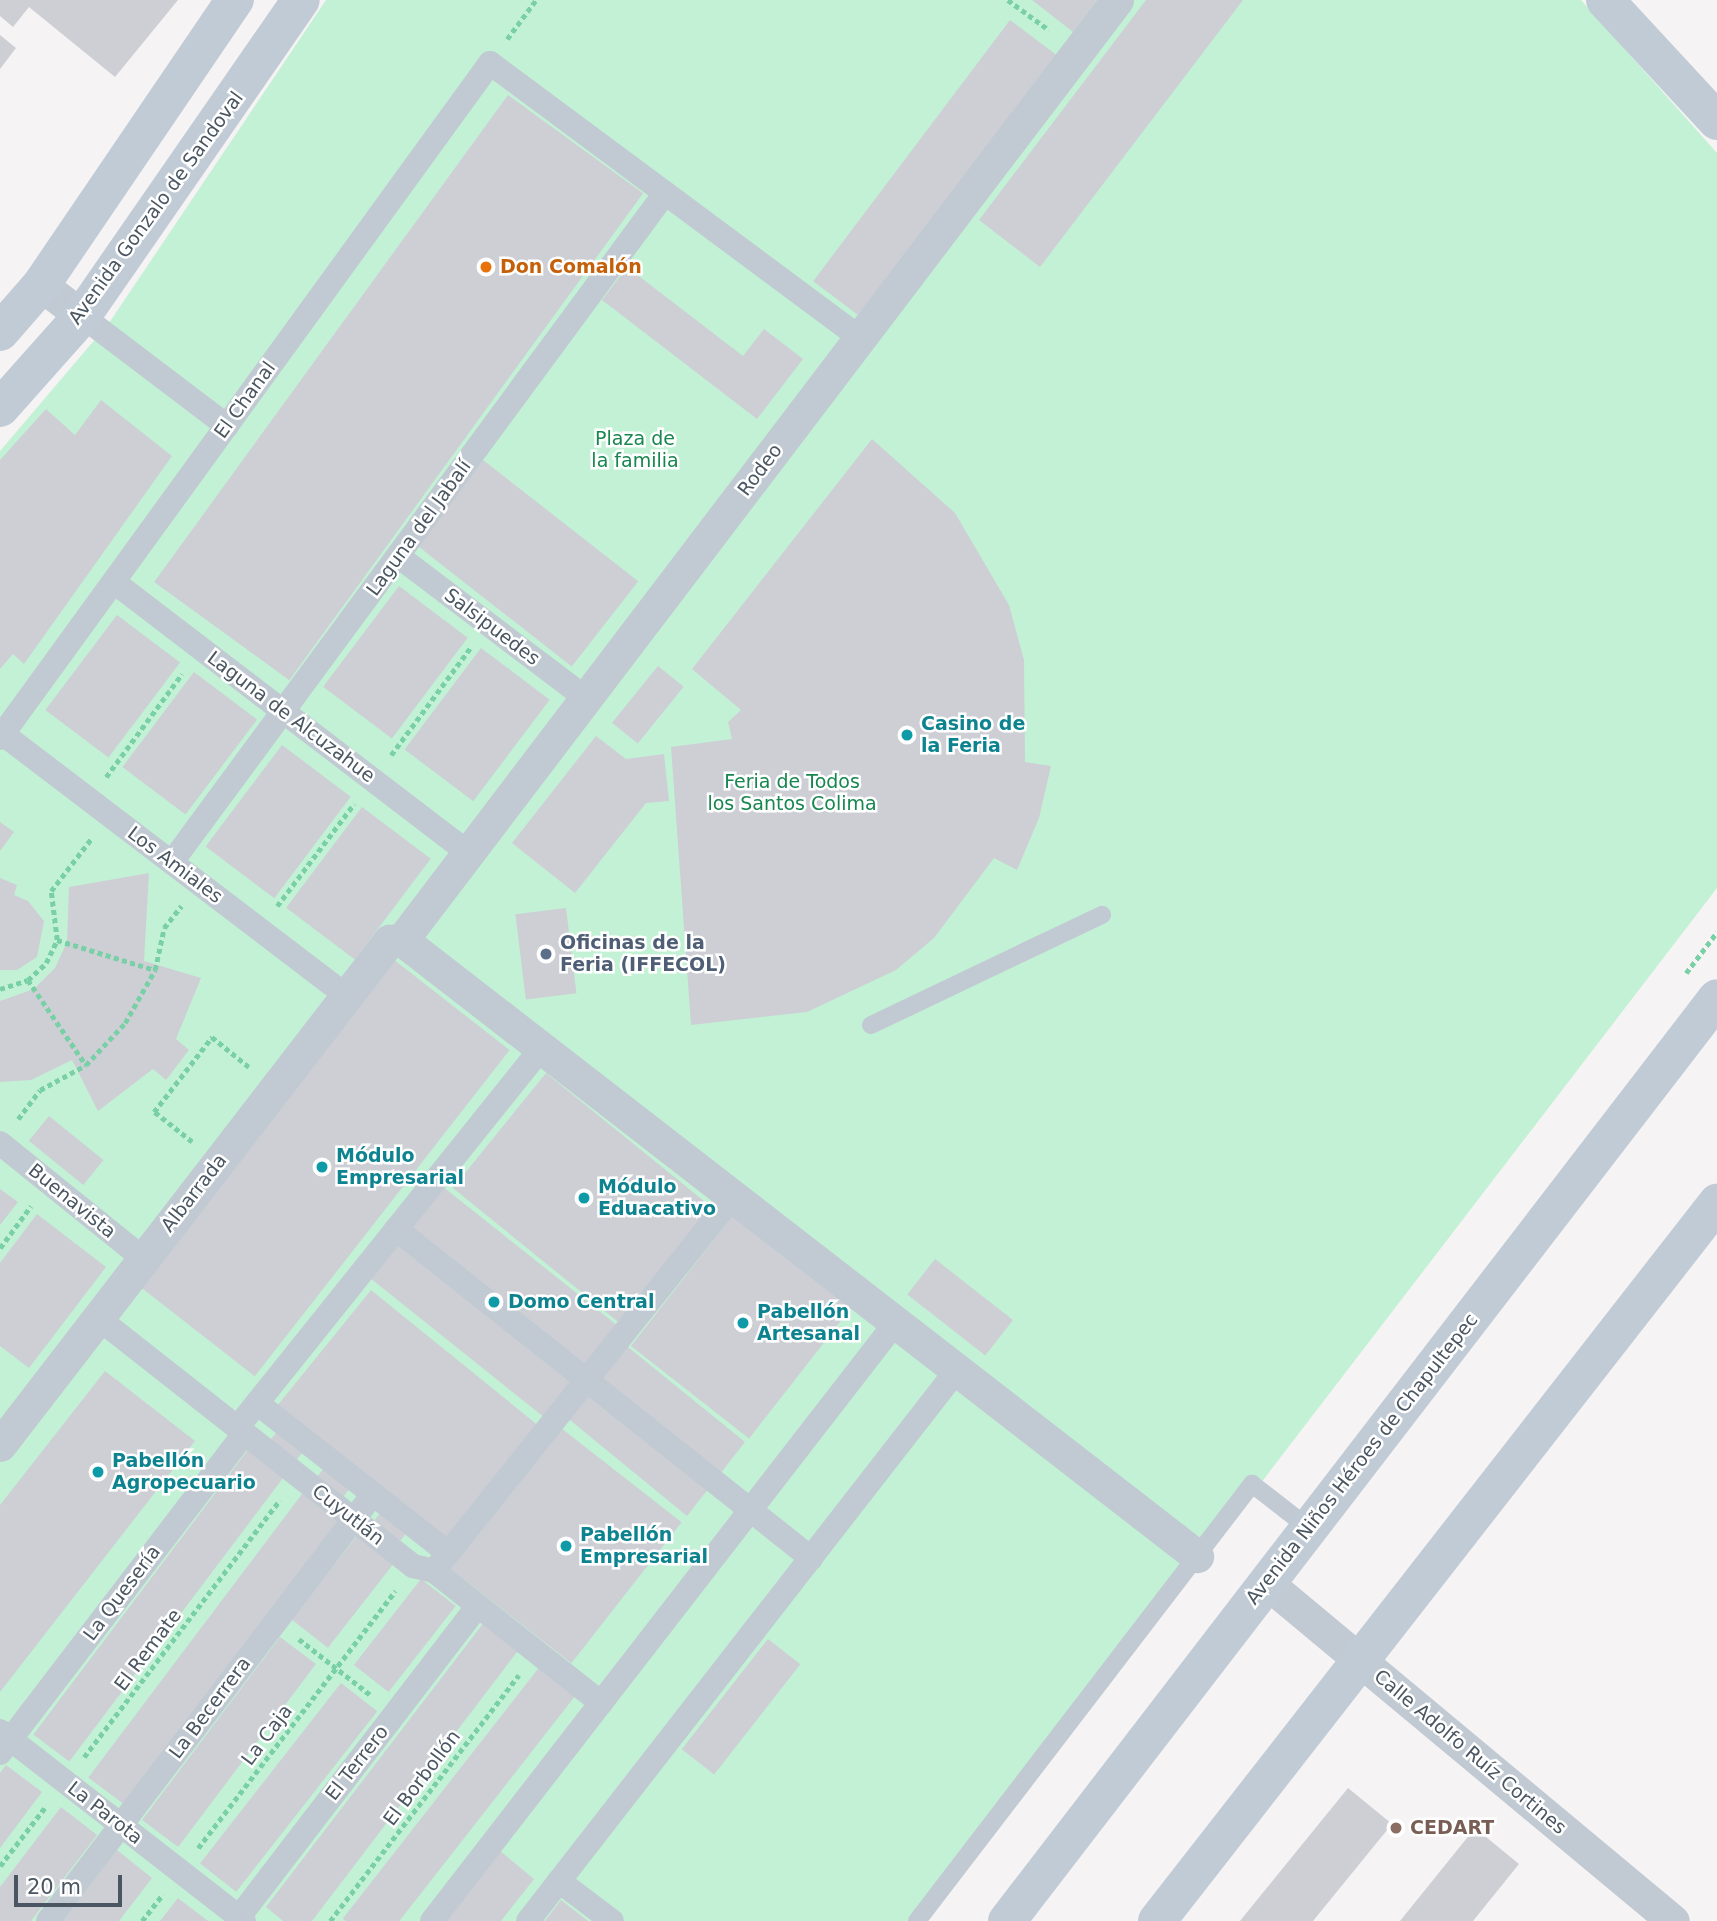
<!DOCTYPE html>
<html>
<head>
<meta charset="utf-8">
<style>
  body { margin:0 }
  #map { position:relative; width:1717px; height:1921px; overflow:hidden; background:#f5f3f3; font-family:"DejaVu Sans",sans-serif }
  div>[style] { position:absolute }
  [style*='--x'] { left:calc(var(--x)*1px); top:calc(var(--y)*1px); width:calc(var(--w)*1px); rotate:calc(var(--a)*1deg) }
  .green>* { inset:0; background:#c3f1d5 }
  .building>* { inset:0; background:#cdcfd5; transform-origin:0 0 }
  .path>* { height:4.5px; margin-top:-2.25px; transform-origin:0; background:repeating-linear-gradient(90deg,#7ad0a6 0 5px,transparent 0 8.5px) }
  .service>* { height:18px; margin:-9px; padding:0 9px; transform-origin:9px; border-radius:9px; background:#c1cad2 }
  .pedestrian>* { height:24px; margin:-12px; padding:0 12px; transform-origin:12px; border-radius:12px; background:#c1cad2 }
  .minor>* { height:33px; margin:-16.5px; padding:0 16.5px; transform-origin:16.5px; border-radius:16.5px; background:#c1cad2 }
  .secondary>* { height:38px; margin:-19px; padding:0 19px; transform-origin:19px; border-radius:19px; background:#c1cbd6 }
  .dots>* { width:19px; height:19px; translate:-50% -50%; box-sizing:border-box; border:4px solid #fff; border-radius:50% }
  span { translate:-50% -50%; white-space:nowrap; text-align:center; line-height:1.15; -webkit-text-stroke:5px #fff; paint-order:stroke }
  .street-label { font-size:19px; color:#4a5661 }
  .food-label { font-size:19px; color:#c56008; font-weight:700 }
  .left { translate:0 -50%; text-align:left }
  .park-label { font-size:19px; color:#17864f }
  .culture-label { font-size:19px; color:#0d838f; font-weight:700 }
  .service-label { font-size:19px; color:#4e5e75; font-weight:700 }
  .education-label { font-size:19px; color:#785e54; font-weight:700 }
  .scale { position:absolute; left:14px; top:1875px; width:108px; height:32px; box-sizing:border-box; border:4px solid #4a5661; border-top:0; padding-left:9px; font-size:21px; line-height:24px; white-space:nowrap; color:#4a5661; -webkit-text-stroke:5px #fff; paint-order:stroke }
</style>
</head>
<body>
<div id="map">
  <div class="green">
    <i style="clip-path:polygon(326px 0,1581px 0,1717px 153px,1717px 888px,925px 1921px,0 1921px,0 451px,109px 323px)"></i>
  </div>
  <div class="building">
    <i style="clip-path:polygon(0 0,178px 0,115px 77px,29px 7px,13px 27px,0 16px)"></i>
    <i style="clip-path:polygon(1032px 0,1097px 0,1073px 32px)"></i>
    <i style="clip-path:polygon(1146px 0,1243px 0,1040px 267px,979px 220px)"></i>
    <i style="left:1010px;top:20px;width:60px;height:327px;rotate:37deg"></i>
    <i style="clip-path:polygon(0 35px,16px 48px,0 69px)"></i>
    <i style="left:508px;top:95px;width:167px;height:602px;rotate:36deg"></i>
    <i style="clip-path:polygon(627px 267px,743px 356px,764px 329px,803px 359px,757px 419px,602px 300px)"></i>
    <i style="clip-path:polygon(101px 400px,172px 456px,24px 664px,13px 654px,0 669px,0 460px,46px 409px,75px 435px)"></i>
    <i style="clip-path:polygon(872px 439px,955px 513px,1009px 605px,1024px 660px,1025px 762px,1051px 766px,1039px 818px,1017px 870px,994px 858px,934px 938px,896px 970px,807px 1012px,691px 1025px,671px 747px,732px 739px,728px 722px,741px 710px,692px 669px)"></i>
    <i style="left:483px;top:460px;width:197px;height:108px;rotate:38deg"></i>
    <i style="left:399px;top:586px;width:86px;height:126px;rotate:37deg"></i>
    <i style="left:117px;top:615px;width:79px;height:119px;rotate:37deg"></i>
    <i style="left:481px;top:648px;width:86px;height:127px;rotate:37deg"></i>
    <i style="left:658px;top:666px;width:33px;height:73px;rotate:39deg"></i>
    <i style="left:194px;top:672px;width:79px;height:119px;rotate:37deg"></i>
    <i style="clip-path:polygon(596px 736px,626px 759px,664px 754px,669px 801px,646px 803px,575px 893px,512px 843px)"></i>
    <i style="left:282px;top:745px;width:86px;height:127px;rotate:37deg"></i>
    <i style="left:362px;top:807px;width:86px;height:126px;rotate:37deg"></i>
    <i style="clip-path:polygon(0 822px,14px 832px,0 851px)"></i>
    <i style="clip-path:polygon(149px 873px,144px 961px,201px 978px,176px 1039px,189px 1050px,166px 1080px,153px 1069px,98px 1111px,72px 1060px,31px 1080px,0 1082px,0 1001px,34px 989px,55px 968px,67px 942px,69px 887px)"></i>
    <i style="clip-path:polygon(0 878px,17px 885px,14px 895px,28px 901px,44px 921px,37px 957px,17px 970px,0 970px)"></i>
    <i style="left:566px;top:908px;width:86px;height:51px;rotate:83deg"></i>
    <i style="left:393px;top:959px;width:148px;height:414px;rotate:38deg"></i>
    <i style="left:546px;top:1073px;width:214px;height:148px;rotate:39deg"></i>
    <i style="left:49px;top:1116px;width:70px;height:32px;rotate:39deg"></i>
    <i style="clip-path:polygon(442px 1186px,618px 1326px,612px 1334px,745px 1442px,687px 1516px,554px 1407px,545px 1418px,370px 1278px)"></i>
    <i style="clip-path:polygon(0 1189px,18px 1202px,0 1225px)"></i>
    <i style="left:738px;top:1209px;width:150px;height:174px;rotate:38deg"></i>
    <i style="clip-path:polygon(37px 1214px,106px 1267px,29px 1368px,0 1346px,0 1263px)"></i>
    <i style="left:935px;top:1259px;width:99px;height:45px;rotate:38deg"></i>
    <i style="left:371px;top:1290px;width:214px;height:148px;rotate:39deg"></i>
    <i style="clip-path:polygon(105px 1371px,195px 1441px,0 1692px,0 1505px)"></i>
    <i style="left:281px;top:1427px;width:33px;height:20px;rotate:40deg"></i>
    <i style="left:561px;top:1428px;width:153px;height:179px;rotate:38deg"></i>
    <i style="left:250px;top:1447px;width:45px;height:360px;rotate:37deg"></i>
    <i style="left:327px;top:1464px;width:33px;height:19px;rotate:38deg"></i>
    <i style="left:305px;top:1490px;width:45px;height:360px;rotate:37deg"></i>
    <i style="left:384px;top:1508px;width:33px;height:19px;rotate:38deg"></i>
    <i style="left:360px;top:1532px;width:46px;height:111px;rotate:38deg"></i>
    <i style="left:421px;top:1579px;width:44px;height:109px;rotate:38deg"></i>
    <i style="clip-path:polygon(485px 1621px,520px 1648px,312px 1921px,283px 1921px,266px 1907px)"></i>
    <i style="left:280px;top:1637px;width:45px;height:229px;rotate:37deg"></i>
    <i style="left:768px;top:1639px;width:41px;height:140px;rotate:38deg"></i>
    <i style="left:541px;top:1665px;width:46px;height:322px;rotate:38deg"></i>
    <i style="left:341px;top:1683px;width:46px;height:229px;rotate:38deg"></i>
    <i style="clip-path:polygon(6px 1765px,42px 1792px,0 1848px,0 1773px)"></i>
    <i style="clip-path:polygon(1348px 1788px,1392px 1824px,1313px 1921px,1240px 1921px)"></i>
    <i style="clip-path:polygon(61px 1807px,97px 1835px,31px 1921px,0 1921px,0 1887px)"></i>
    <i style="clip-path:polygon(1475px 1828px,1519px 1864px,1473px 1921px,1400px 1921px)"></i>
    <i style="clip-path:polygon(117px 1850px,152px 1878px,119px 1921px,63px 1921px)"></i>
    <i style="clip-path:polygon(499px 1850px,534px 1879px,501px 1921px,444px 1921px)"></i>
    <i style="clip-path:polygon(178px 1898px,208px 1921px,160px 1921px)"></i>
    <i style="clip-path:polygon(561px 1900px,588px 1921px,545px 1921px)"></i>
  </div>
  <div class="path">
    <i style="--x:1008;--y:0;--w:51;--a:36.2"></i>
    <i style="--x:507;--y:39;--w:49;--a:-53.4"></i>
    <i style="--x:391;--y:755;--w:134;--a:-53.5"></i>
    <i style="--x:106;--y:777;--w:128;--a:-53.6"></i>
    <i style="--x:277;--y:906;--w:128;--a:-53"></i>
    <i style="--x:57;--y:940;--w:102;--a:17"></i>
    <i style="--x:1686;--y:973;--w:51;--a:-52.9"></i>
    <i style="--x:28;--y:980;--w:103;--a:55.7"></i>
    <i style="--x:0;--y:989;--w:29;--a:-18"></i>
    <i style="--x:28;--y:980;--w:25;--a:-43"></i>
    <i style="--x:46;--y:963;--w:25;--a:-64"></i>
    <i style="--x:57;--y:940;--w:49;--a:-97"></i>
    <i style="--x:51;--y:891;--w:66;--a:-52.4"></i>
    <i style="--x:18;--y:1119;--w:36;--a:-53"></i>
    <i style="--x:40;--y:1090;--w:52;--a:-28.5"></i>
    <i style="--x:86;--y:1065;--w:57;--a:-47.1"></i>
    <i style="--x:125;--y:1023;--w:61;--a:-60.5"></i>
    <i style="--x:155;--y:970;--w:43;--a:-77.9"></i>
    <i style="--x:164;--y:928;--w:28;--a:-52"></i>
    <i style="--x:192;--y:1142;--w:48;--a:-141.7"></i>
    <i style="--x:154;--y:1112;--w:95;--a:-52.3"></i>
    <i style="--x:212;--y:1037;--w:48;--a:39"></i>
    <i style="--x:0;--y:1248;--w:52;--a:-53.6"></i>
    <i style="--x:299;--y:1639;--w:93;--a:38"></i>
    <i style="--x:84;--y:1757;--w:323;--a:-52.7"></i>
    <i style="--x:198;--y:1848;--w:324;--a:-52.5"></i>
    <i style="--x:0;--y:1866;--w:76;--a:-52.5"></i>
    <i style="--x:142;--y:1921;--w:34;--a:-52"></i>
    <i style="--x:330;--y:1921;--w:310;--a:-52.5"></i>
  </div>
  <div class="service">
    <i style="--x:871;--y:1025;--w:256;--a:-25.5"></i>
    <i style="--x:917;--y:1921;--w:551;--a:-52.53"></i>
    <i style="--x:1252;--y:1484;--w:72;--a:37.7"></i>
  </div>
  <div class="pedestrian">
    <i style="--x:82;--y:316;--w:182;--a:37.2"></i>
    <i style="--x:398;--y:556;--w:236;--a:37.1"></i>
    <i style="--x:114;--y:582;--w:446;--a:37.4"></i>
    <i style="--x:3;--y:734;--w:431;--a:37.3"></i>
    <i style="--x:0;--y:738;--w:834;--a:-54.02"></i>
    <i style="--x:490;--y:63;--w:461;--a:36.6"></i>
    <i style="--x:172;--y:862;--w:831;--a:-53.61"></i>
    <i style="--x:0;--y:1143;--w:185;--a:38.9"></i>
    <i style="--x:396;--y:1229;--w:530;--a:38.41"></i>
    <i style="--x:98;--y:1318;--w:401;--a:38.2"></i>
    <i style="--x:413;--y:1566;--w:22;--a:13"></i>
    <i style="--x:434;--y:1571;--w:213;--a:38.3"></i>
    <i style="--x:257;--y:1403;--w:243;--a:38.1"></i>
    <i style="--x:237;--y:1428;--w:487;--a:-51.3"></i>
    <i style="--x:434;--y:1571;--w:479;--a:-51.4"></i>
    <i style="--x:0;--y:1731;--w:309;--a:37.9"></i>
    <i style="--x:0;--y:1753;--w:402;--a:-52.6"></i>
    <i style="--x:559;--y:1881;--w:66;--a:37"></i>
    <i style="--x:48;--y:1921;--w:537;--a:-52.72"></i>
    <i style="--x:236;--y:1921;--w:397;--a:-52.5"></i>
    <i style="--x:432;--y:1921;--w:758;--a:-52.24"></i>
    <i style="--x:528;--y:1921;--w:698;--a:-52.1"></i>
  </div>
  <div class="minor">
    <i style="--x:41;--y:285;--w:51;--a:37.1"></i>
    <i style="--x:402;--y:940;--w:1181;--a:-52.74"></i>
    <i style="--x:0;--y:1445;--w:637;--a:-52.34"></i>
    <i style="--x:389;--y:941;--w:13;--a:-4"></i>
    <i style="--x:402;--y:940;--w:1006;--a:37.77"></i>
    <i style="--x:1267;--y:1583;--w:528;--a:39.78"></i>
  </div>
  <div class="secondary">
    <i style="--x:1605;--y:0;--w:165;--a:47.2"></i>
    <i style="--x:0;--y:332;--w:62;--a:-48.9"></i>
    <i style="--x:41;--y:285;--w:345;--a:-55.8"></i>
    <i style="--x:0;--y:408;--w:123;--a:-48.3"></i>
    <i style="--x:82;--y:316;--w:384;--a:-55.3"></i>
    <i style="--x:1007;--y:1921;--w:1164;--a:-52.43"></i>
    <i style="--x:1157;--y:1921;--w:911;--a:-52.05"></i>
  </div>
  <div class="dots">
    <i style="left:486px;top:267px;background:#e8710a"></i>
    <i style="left:907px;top:735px;background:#0f9aa8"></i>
    <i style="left:546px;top:954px;background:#5c6f8a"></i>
    <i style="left:322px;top:1167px;background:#0f9aa8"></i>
    <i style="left:584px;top:1198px;background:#0f9aa8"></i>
    <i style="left:494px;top:1302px;background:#0f9aa8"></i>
    <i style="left:743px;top:1323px;background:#0f9aa8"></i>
    <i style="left:98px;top:1472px;background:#0f9aa8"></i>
    <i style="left:566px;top:1546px;background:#0f9aa8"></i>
    <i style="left:1396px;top:1828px;background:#8d6e63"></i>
  </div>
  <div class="street-label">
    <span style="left:156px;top:208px;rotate:-54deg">Avenida Gonzalo de Sandoval</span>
    <span style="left:245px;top:400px;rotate:-54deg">El Chanal</span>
    <span style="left:760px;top:470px;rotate:-53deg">Rodeo</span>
    <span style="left:419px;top:528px;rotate:-54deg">Laguna del Jabalí</span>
    <span style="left:492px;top:627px;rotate:37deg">Salsipuedes</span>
    <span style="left:291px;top:717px;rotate:37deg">Laguna de Alcuzahue</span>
    <span style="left:175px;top:865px;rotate:37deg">Los Amiales</span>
    <span style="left:194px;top:1193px;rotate:-52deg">Albarrada</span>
    <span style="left:72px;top:1201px;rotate:39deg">Buenavista</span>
    <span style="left:1362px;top:1459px;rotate:-52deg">Avenida Niños Héroes de Chapultepec</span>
    <span style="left:348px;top:1515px;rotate:38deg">Cuyutlán</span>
    <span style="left:122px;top:1593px;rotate:-53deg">La Quesería</span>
    <span style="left:148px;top:1650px;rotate:-53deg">El Remate</span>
    <span style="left:210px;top:1708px;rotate:-53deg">La Becerrera</span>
    <span style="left:267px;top:1735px;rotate:-53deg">La Caja</span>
    <span style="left:1470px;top:1752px;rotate:40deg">Calle Adolfo Ruíz Cortines</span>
    <span style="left:357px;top:1763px;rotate:-52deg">El Terrero</span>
    <span style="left:422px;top:1778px;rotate:-53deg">El Borbollón</span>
    <span style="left:105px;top:1813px;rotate:38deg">La Parota</span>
  </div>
  <div class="food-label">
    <span class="left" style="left:500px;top:267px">Don Comalón</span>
  </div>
  <div class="park-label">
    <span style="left:635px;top:450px">Plaza de<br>la familia</span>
    <span style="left:792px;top:793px">Feria de Todos<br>los Santos Colima</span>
  </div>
  <div class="culture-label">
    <span class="left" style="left:921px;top:735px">Casino de<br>la Feria</span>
    <span class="left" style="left:336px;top:1167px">Módulo<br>Empresarial</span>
    <span class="left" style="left:598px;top:1198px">Módulo<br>Eduacativo</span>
    <span class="left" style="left:508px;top:1302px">Domo Central</span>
    <span class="left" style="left:757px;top:1323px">Pabellón<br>Artesanal</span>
    <span class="left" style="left:112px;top:1472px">Pabellón<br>Agropecuario</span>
    <span class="left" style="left:580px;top:1546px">Pabellón<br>Empresarial</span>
  </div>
  <div class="service-label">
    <span class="left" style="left:560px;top:954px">Oficinas de la<br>Feria (IFFECOL)</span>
  </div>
  <div class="education-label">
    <span class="left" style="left:1410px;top:1828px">CEDART</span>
  </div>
  <div class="scale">20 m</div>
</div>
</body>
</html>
